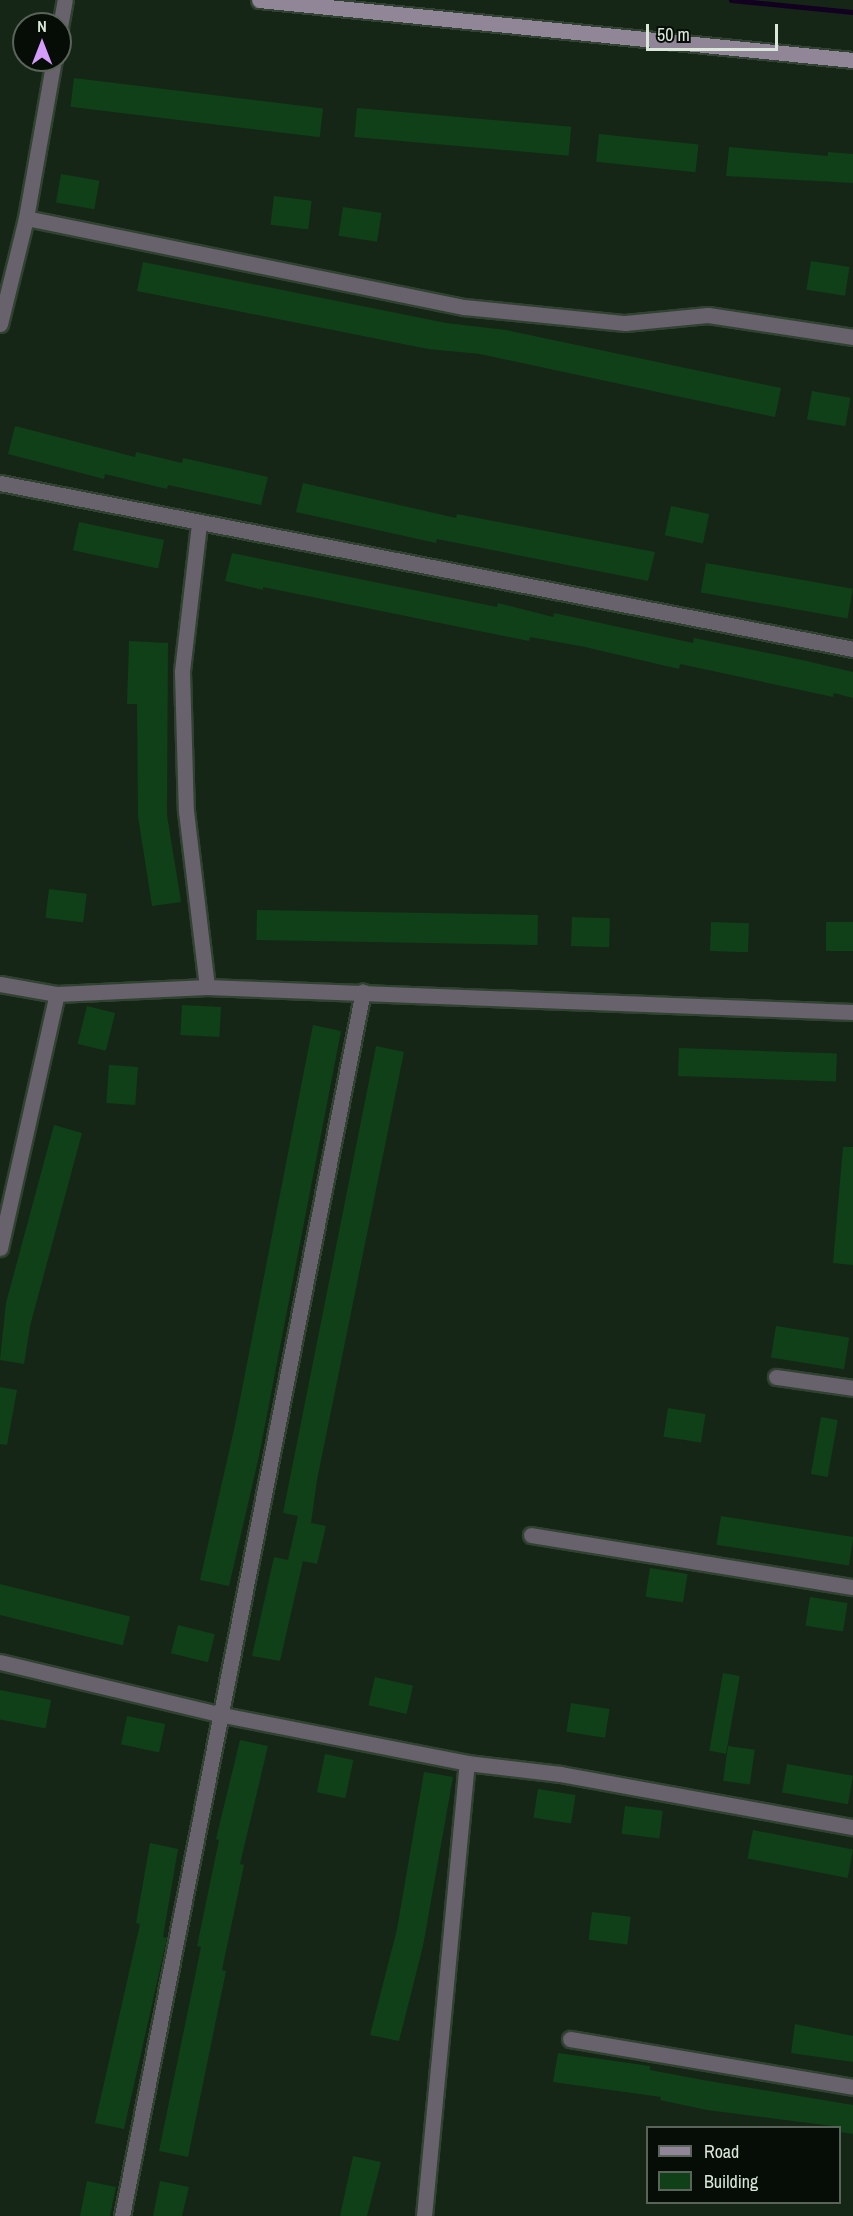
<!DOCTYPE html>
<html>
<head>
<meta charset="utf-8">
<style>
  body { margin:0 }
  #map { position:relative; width:853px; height:2216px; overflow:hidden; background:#152616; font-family:"Archivo Narrow",sans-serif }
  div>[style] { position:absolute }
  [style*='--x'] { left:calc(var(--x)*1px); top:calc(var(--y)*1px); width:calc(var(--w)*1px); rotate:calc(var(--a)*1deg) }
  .stream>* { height:5px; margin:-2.5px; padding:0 2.5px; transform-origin:2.5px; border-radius:2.5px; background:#130021 }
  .building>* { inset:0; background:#0f4017; transform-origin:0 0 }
  .roads { filter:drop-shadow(2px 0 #314132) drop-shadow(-2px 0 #314132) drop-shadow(0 2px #314132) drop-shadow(0 -2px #314132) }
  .street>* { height:15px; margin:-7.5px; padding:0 7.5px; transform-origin:7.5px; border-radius:7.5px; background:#68626c }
  .secondary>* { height:15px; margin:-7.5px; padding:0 7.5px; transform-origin:7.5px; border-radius:7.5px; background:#908697 }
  span { translate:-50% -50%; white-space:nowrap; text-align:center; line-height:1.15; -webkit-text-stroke:4.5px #060d06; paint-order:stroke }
  .legend { position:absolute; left:646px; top:2126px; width:195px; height:78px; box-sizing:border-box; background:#060d06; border:2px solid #5b645b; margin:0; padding:8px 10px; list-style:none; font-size:18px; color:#dbe7db }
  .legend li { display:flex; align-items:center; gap:12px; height:30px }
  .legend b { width:30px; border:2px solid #5b645b }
  .north { position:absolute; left:12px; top:12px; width:60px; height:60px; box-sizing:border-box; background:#060d06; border:2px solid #5b645b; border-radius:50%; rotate:0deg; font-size:16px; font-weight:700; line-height:24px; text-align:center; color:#dbe7db }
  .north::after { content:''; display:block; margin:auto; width:21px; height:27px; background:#d59cfb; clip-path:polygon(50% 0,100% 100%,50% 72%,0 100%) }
  .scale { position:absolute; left:646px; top:24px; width:132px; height:27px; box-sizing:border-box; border:3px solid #dbe7db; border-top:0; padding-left:8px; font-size:18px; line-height:21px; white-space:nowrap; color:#dbe7db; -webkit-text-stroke:4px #060d06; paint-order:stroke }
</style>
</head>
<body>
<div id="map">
  <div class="stream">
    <i style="--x:731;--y:0;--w:123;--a:5.6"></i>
  </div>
  <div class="building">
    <i style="left:74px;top:78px;width:251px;height:29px;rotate:7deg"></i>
    <i style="left:357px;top:108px;width:215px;height:29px;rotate:5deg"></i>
    <i style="left:599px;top:134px;width:100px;height:28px;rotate:6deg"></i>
    <i style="clip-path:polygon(729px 147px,828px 156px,828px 152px,853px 154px,853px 183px,726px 176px)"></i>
    <i style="left:61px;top:174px;width:39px;height:29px;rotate:10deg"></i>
    <i style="left:274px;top:196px;width:38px;height:29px;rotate:7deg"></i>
    <i style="left:343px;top:207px;width:39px;height:29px;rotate:9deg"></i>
    <i style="left:811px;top:261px;width:39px;height:29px;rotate:9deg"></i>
    <i style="clip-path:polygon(143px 262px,446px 323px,506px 330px,781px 388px,775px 417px,480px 354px,428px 349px,137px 291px)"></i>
    <i style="left:812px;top:391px;width:39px;height:29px;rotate:10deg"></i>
    <i style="clip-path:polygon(15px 426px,135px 457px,136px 452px,182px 463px,183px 458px,268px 477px,261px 505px,168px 485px,167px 489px,105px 474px,104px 479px,8px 454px)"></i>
    <i style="clip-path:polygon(303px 483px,456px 518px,457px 514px,655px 552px,648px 581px,437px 539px,436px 543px,296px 512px)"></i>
    <i style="left:671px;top:506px;width:39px;height:30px;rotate:12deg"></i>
    <i style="left:79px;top:522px;width:87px;height:29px;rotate:12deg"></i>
    <i style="clip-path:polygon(232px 553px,497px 607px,498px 603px,553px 617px,554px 613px,693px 643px,694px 638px,802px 660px,853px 672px,853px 698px,834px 693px,833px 697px,680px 664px,679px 669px,585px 647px,530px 637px,529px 641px,263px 587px,263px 590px,225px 581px)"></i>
    <i style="left:706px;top:563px;width:149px;height:30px;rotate:10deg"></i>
    <i style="clip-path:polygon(129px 641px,168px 643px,167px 815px,181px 902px,152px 906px,138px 816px,137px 704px,127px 704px)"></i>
    <i style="left:49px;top:889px;width:38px;height:29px;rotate:7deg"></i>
    <i style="left:257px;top:910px;width:281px;height:30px;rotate:1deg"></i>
    <i style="left:572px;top:917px;width:38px;height:29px;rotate:2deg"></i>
    <i style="left:711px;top:922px;width:38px;height:29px;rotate:2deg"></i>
    <i style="left:826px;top:922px;width:27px;height:29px"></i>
    <i style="left:182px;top:1005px;width:39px;height:30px;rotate:3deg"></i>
    <i style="left:87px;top:1006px;width:29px;height:39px;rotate:14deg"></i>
    <i style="clip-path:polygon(313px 1025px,341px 1031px,259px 1456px,229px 1586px,200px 1580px,235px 1425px)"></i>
    <i style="clip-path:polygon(376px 1046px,404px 1052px,317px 1480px,311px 1523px,326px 1526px,317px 1564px,303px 1561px,280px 1661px,252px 1656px,274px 1557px,288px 1560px,298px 1516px,283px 1513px)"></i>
    <i style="left:679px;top:1048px;width:158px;height:28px;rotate:2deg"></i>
    <i style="left:109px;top:1065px;width:29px;height:38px;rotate:4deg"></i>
    <i style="clip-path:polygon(54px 1125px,82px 1133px,30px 1326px,24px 1364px,0 1360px,6px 1303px)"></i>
    <i style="clip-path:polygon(843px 1147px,853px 1147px,853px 1265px,833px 1263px)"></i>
    <i style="left:776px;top:1326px;width:74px;height:32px;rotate:9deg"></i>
    <i style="clip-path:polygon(0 1387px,17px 1390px,7px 1445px,0 1444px)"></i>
    <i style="left:668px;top:1408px;width:38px;height:29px;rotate:9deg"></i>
    <i style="left:821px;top:1417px;width:17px;height:58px;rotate:10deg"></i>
    <i style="left:721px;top:1516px;width:134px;height:29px;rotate:9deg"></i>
    <i style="left:650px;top:1568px;width:38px;height:29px;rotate:9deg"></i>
    <i style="left:0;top:1584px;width:134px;height:30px;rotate:14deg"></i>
    <i style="left:810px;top:1597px;width:38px;height:29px;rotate:9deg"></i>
    <i style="left:178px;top:1625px;width:38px;height:29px;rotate:14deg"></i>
    <i style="left:723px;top:1673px;width:17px;height:79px;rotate:10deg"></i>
    <i style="left:375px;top:1677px;width:39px;height:29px;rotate:13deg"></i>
    <i style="left:0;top:1690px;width:52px;height:29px;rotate:11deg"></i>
    <i style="left:571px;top:1703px;width:39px;height:29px;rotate:9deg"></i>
    <i style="left:127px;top:1716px;width:39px;height:29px;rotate:12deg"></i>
    <i style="clip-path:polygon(240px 1740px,268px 1746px,240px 1864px,244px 1865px,222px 1970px,226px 1971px,188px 2157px,159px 2151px,201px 1947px,197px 1946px,219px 1840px,216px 1839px)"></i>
    <i style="left:728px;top:1746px;width:27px;height:35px;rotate:8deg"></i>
    <i style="left:325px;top:1754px;width:29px;height:39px;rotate:12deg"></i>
    <i style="left:787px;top:1764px;width:67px;height:29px;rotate:10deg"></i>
    <i style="clip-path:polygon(424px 1772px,453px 1777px,423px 1946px,399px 2041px,370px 2035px,397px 1929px)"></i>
    <i style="left:538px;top:1789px;width:38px;height:29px;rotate:9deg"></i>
    <i style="left:625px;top:1806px;width:38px;height:28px;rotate:7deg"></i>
    <i style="left:753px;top:1830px;width:102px;height:29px;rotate:11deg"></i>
    <i style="clip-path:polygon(150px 1843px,178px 1849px,163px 1937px,167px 1938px,124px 2129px,95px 2123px,140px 1924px,136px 1923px)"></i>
    <i style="left:592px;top:1912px;width:39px;height:28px;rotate:7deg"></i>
    <i style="clip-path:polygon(795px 2024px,853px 2036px,853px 2062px,791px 2053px)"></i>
    <i style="clip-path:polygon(558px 2053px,650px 2066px,650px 2070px,703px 2080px,853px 2105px,853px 2134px,840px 2132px,840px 2127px,707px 2110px,660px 2100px,661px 2097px,553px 2082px)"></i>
    <i style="clip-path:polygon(353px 2156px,381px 2162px,367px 2216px,340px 2216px)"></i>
    <i style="clip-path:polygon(87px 2181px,116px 2187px,110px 2216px,80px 2216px)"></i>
    <i style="clip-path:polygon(160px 2181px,189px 2187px,182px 2216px,153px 2216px)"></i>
  </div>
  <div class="roads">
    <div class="street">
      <i style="--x:60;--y:27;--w:27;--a:-80"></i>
      <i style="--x:26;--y:218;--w:447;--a:11.5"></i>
      <i style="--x:464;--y:307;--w:162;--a:5.7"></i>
      <i style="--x:625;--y:323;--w:83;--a:-5.5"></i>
      <i style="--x:708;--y:315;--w:147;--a:8.6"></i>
      <i style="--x:0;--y:324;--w:109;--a:-76.2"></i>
      <i style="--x:26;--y:218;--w:160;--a:-80"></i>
      <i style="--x:0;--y:483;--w:869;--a:11.01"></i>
      <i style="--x:199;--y:524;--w:149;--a:96.6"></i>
      <i style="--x:182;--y:672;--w:139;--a:88.4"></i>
      <i style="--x:186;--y:811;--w:177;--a:83.2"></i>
      <i style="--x:0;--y:984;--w:58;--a:10"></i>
      <i style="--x:57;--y:994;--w:150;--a:-2.7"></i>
      <i style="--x:207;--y:987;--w:646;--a:2.22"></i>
      <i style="--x:0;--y:1248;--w:260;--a:-77.4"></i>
      <i style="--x:776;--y:1377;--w:78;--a:8.1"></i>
      <i style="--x:531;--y:1535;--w:326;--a:9.2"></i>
      <i style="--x:0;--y:1662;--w:229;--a:13.4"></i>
      <i style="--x:223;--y:1715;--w:249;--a:11.1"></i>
      <i style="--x:467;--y:1763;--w:94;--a:6.7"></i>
      <i style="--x:560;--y:1774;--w:298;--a:10.3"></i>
      <i style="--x:570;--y:2039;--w:287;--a:9.6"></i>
      <i style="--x:122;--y:2216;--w:1248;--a:-78.87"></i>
      <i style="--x:424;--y:2216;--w:455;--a:-84.6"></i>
    </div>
    <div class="secondary">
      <i style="--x:259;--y:0;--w:597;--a:5.77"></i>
    </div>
  </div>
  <ul class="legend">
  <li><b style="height:8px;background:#908697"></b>Road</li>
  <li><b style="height:16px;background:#0f4017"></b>Building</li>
  </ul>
  <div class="north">N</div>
  <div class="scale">50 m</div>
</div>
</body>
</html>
